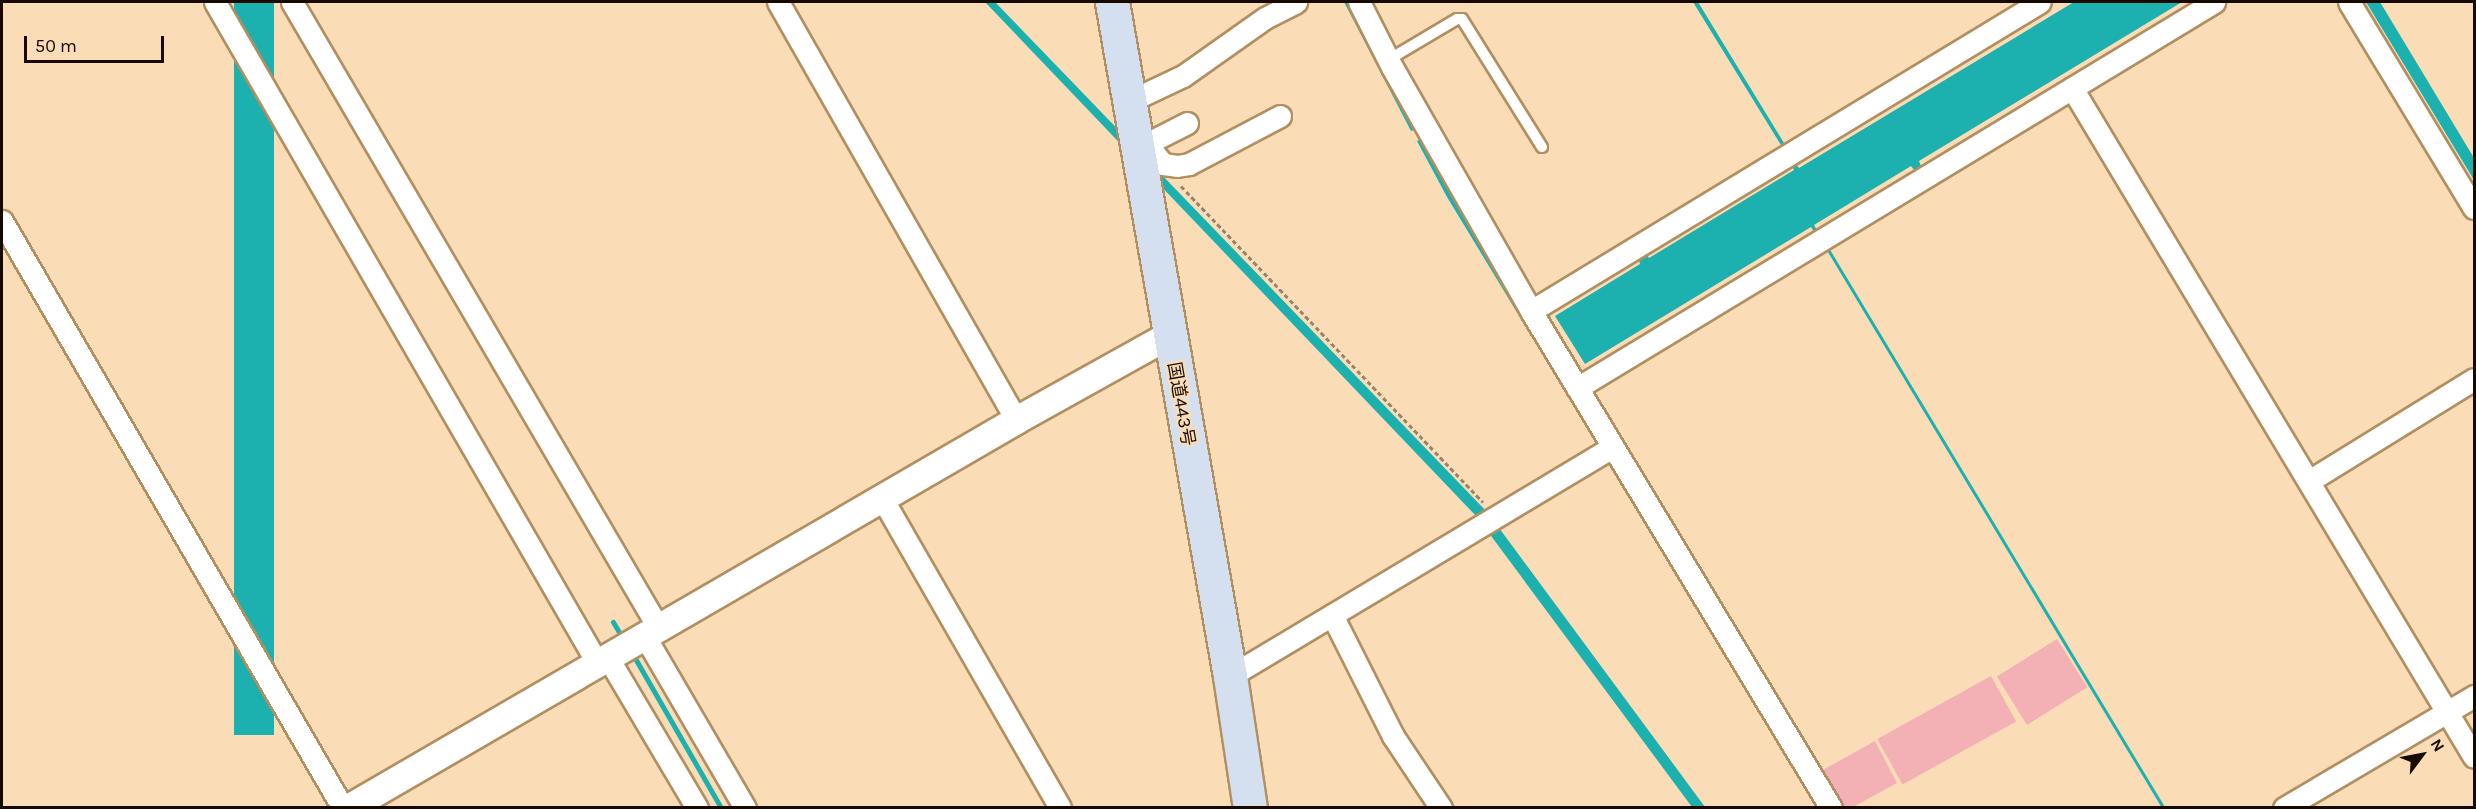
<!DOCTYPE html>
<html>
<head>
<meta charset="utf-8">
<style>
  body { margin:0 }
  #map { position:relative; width:2476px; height:809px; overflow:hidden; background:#faddb7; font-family:Karla,"Noto Sans JP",sans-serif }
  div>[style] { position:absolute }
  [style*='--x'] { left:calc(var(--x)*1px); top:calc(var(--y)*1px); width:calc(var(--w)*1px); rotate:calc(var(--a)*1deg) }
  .green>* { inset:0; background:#f3b0b5; transform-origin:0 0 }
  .water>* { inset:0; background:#1cb0af; transform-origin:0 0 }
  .stream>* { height:5px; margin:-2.5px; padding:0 2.5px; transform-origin:2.5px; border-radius:2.5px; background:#1cb0af }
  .path>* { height:3px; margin-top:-1.5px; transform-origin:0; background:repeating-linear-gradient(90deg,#9a836a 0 4.5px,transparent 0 7.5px) }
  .roads { filter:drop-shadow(2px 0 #b28f61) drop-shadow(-2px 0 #b28f61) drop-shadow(0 2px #b28f61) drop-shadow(0 -2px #b28f61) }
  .service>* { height:10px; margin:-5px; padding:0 5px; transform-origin:5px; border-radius:5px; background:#fff }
  .minor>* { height:21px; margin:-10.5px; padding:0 10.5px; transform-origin:10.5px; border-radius:10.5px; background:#fff }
  .tertiary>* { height:27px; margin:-13.5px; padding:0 13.5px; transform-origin:13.5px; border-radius:13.5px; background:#fff }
  .trunk>* { height:33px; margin:-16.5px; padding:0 16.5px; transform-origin:16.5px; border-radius:16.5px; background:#d4e0f0 }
  span { translate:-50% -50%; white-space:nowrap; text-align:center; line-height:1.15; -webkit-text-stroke:4.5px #faddb7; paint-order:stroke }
  .street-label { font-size:18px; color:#160900 }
  .frame { position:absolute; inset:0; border:3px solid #160900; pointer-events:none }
  .north { position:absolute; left:2392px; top:725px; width:60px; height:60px; -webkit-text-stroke:4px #faddb7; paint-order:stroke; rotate:58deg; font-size:16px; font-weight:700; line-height:24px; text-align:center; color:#160900 }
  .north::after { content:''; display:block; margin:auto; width:21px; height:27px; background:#160900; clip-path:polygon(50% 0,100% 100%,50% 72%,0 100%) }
  .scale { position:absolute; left:24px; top:36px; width:140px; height:27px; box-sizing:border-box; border:3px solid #160900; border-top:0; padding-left:8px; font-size:18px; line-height:21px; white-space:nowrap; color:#160900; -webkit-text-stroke:4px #faddb7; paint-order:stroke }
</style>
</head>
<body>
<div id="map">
  <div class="green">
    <i style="left:2057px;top:639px;width:57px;height:71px;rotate:58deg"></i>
    <i style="left:1991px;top:676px;width:52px;height:130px;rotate:61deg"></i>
    <i style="clip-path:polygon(1875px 741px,1897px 783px,1853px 807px,1842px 807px,1821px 771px)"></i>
  </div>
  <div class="water">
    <i style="left:234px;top:2px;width:40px;height:733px"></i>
    <i style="clip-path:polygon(985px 2px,995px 2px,1488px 513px,1705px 807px,1692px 807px,1477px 517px)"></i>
    <i style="clip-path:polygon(1344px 2px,1353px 2px,1416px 129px,1411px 131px)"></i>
    <i style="clip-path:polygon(1693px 2px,1698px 2px,1784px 143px,1781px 145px)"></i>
    <i style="clip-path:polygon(2074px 2px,2182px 2px,1919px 161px,1921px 166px,1914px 170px,1911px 166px,1814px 225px,1818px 232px,1815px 233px,1811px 227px,1585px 364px,1555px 316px,1640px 264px,1639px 260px,1647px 255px,1649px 258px,1794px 170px,1790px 163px,1793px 161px,1799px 168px)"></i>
    <i style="clip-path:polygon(2366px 2px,2380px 2px,2474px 158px,2474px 180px)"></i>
    <i style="clip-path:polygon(1421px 139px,1459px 207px,1824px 807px,1817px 807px,1447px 197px,1417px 141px)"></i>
    <i style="left:1826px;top:243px;width:659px;height:3px;rotate:59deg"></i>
  </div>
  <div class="stream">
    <i style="--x:613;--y:622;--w:21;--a:59"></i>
    <i style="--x:632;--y:653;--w:179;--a:60.1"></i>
  </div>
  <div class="path">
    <i style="--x:1181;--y:186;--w:437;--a:46.3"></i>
  </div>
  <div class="roads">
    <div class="service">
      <i style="--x:1388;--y:60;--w:80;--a:-30.7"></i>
      <i style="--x:1457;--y:19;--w:5;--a:0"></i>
      <i style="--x:1462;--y:19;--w:151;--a:58"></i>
    </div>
    <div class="minor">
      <i style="--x:215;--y:2;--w:765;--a:59.95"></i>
      <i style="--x:292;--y:2;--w:724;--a:59.65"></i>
      <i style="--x:778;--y:2;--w:481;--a:60.3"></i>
      <i style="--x:1359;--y:2;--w:73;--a:63.1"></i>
      <i style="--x:1392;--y:67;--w:281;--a:60.3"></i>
      <i style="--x:1531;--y:311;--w:581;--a:58.88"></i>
      <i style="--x:2349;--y:2;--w:241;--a:58.8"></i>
      <i style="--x:2072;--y:88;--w:780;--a:59"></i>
      <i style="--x:1130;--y:101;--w:59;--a:-25.3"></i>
      <i style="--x:1183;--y:76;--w:100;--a:-35.3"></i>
      <i style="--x:1265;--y:18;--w:35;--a:-27"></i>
      <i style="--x:1146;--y:143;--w:27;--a:51"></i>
      <i style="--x:1163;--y:164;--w:14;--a:8"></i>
      <i style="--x:1177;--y:166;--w:12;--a:-9"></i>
      <i style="--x:1189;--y:164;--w:103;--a:-27.8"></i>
      <i style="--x:1138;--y:148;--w:55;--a:-27"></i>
      <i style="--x:2;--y:221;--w:679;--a:59.85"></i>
      <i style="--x:1531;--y:311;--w:595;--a:-31.26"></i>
      <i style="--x:1577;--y:388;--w:745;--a:-31.21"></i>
      <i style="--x:2309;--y:481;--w:194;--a:-31.7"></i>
      <i style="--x:882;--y:498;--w:357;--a:60.1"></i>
      <i style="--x:1332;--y:615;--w:136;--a:63.2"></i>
      <i style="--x:1393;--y:736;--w:87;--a:56.3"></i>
      <i style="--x:644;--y:635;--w:200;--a:59.7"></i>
      <i style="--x:608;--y:658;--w:174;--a:59.3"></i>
      <i style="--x:1230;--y:676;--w:444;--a:-30.9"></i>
      <i style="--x:2284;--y:808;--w:221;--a:-30.5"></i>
    </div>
    <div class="tertiary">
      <i style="--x:348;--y:808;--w:773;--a:-30.15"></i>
      <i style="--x:1016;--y:420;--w:175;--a:-29.1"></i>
    </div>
    <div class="trunk">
      <i style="--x:1112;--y:2;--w:684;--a:80.07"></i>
      <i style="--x:1230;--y:676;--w:134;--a:81.4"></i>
    </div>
  </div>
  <div class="street-label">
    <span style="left:1181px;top:404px;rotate:80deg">国道443号</span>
  </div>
  <div class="frame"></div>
  <div class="north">N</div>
  <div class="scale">50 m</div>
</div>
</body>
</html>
